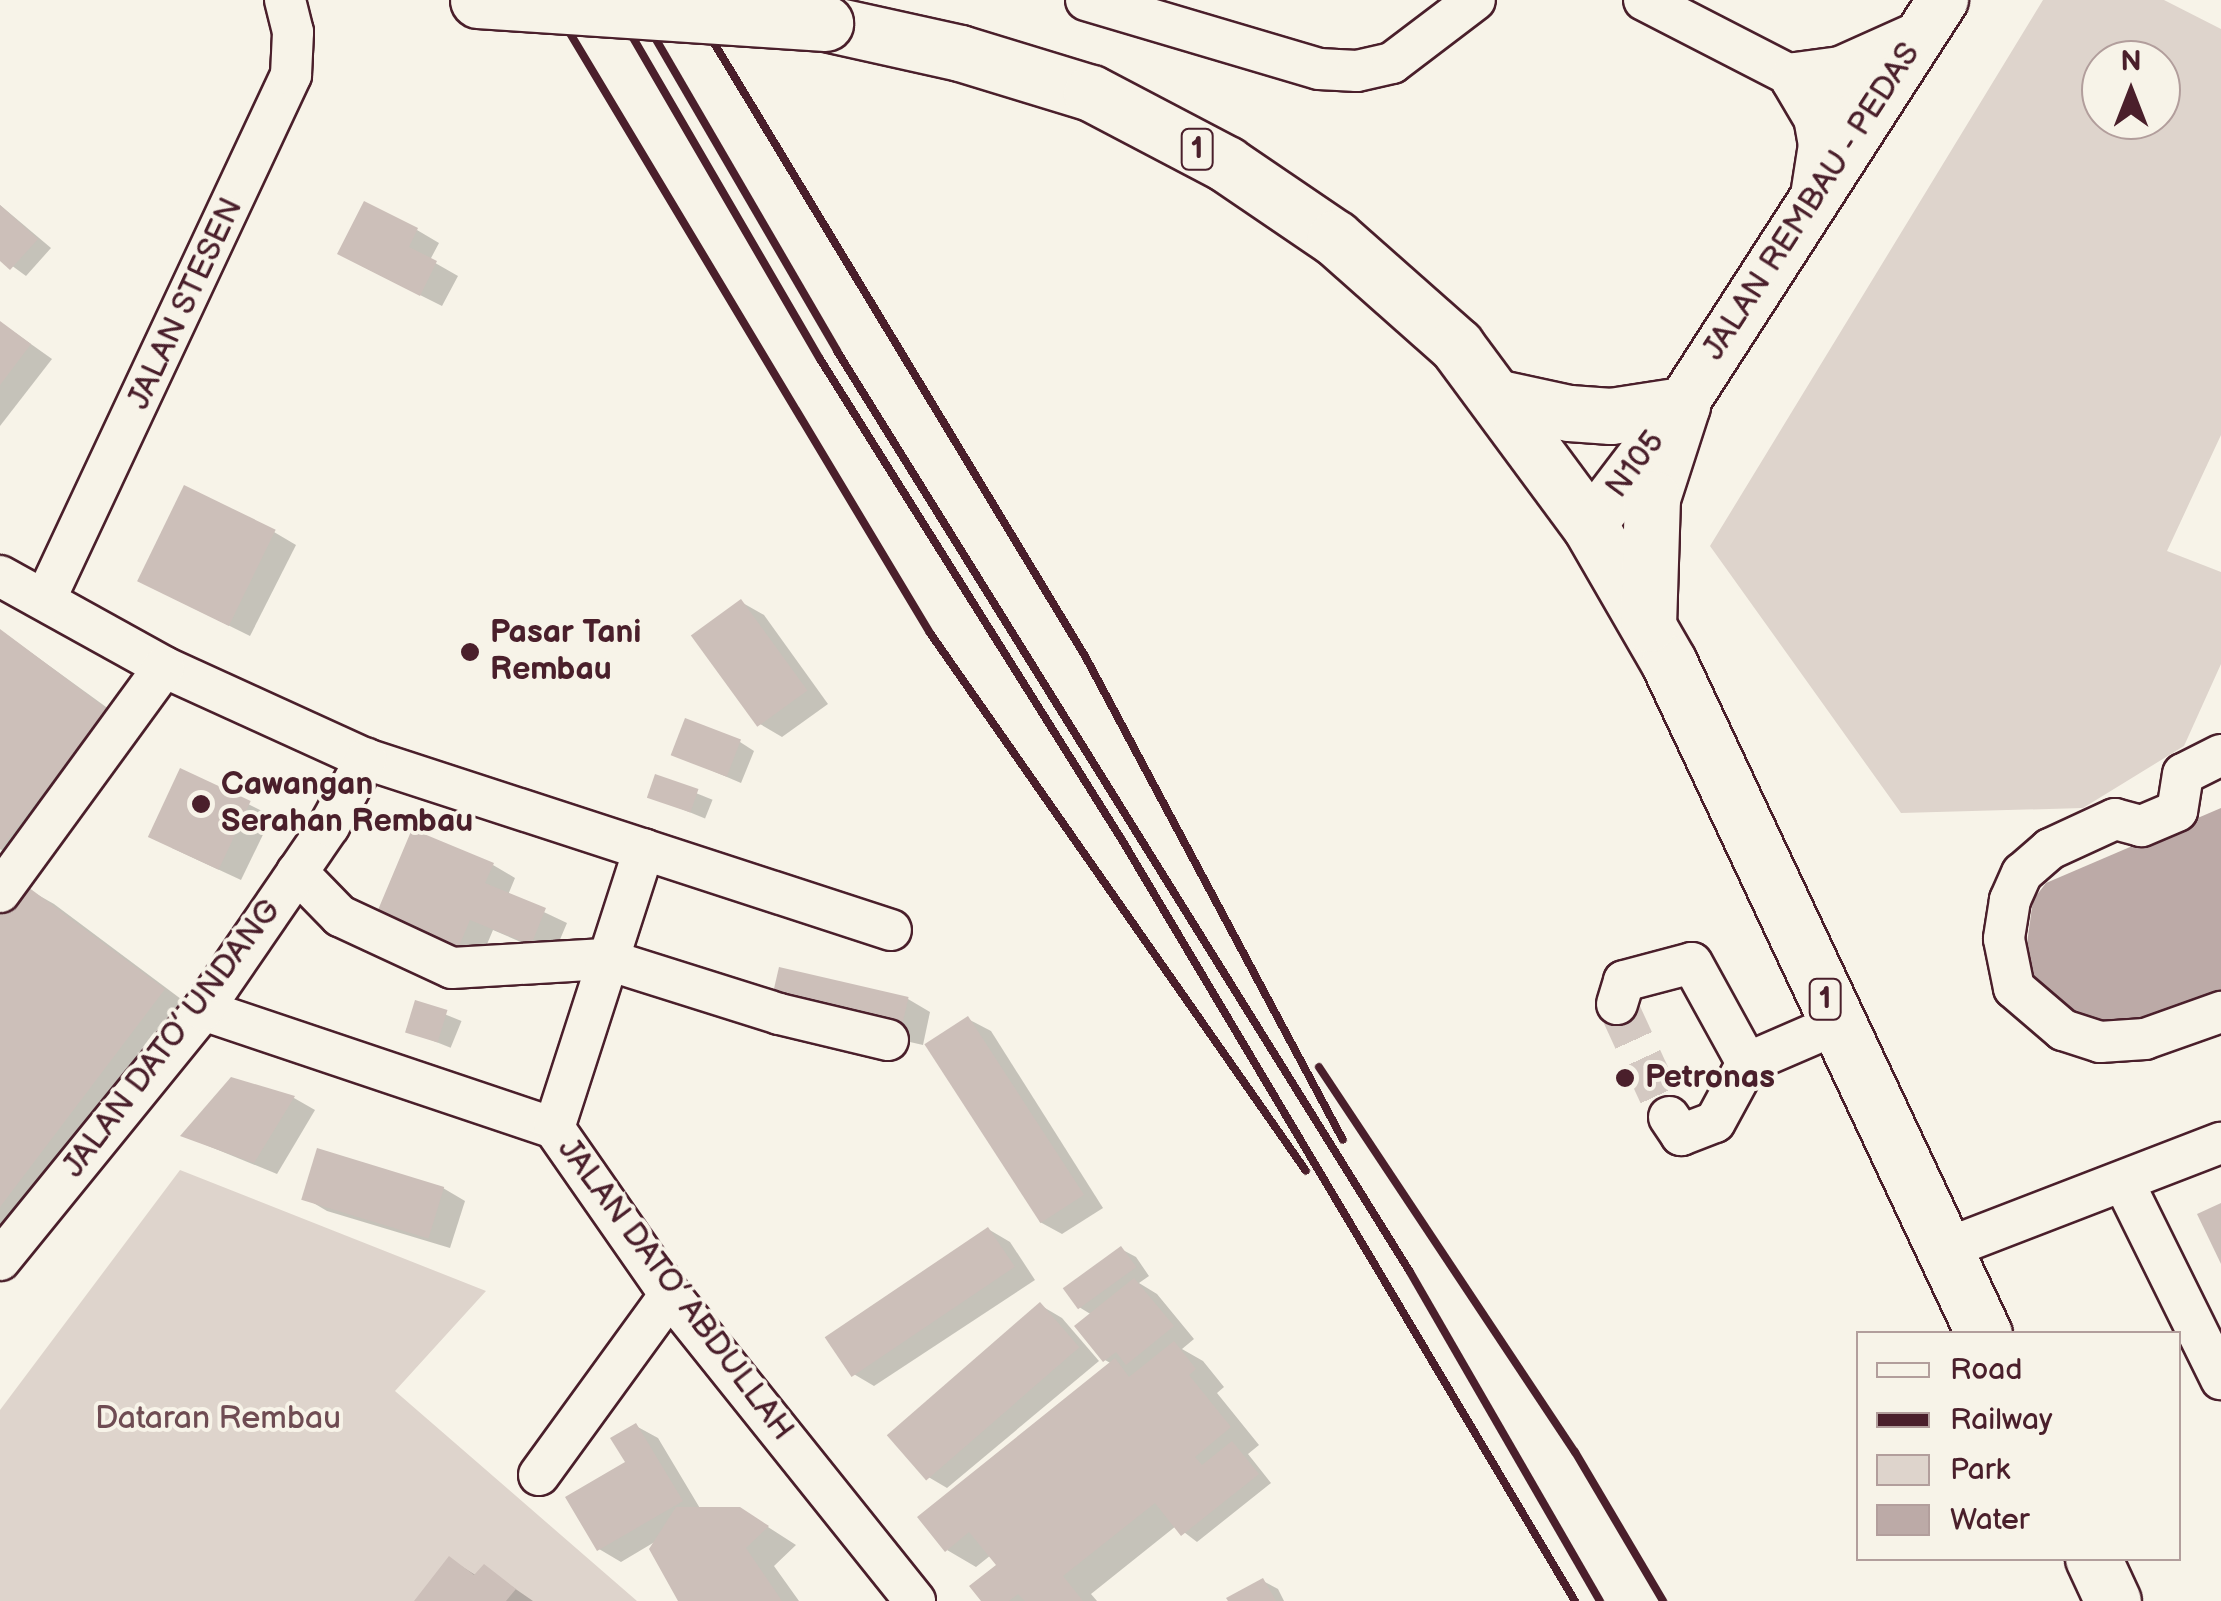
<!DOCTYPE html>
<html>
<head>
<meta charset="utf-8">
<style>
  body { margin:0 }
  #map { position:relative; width:2221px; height:1601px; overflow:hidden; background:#f7f3e8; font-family:"Balsamiq Sans",sans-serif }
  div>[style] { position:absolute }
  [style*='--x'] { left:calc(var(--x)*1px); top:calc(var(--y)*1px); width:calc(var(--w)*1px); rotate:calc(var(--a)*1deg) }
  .green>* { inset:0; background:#ded4cc }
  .water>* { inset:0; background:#bcaaa7 }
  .shadow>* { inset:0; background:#0003; transform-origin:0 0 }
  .building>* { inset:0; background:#ccbfb9; transform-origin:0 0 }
  .minor-tunnel>* { height:40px; margin-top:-20px; transform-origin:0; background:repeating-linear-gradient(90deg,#d4c9c2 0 40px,transparent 0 60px) }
  .roads { filter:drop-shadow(2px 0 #4a1f2b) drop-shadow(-2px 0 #4a1f2b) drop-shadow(0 2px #4a1f2b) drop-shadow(0 -2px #4a1f2b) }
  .minor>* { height:40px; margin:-20px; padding:0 20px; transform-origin:20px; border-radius:20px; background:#f7f3e8 }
  .major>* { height:50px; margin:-25px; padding:0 25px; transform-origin:25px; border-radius:25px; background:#f7f3e8 }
  .highway>* { height:55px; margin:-27.5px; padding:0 27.5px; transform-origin:27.5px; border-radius:27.5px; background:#f7f3e8 }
  .rail>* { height:8px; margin:-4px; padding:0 4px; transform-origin:4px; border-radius:4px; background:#4a1f2b }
  .bridges { filter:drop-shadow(2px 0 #4a1f2b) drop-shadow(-2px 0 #4a1f2b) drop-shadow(0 2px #4a1f2b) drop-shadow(0 -2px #4a1f2b) }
  .highway-bridge>* { height:55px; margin:-27.5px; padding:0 27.5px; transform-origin:27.5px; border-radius:27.5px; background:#f7f3e8 }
  .dots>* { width:28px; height:28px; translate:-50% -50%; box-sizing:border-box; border:5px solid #f7f3e8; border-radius:50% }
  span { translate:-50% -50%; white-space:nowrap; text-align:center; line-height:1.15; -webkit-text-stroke:8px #f7f3e8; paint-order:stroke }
  .shield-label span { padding:2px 8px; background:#f7f3e8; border:2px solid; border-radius:8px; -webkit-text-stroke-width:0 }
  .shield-label { font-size:30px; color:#4a1f2b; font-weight:700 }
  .street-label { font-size:32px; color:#4a1f2b }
  .poi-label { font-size:32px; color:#4a1f2b; font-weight:700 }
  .left { translate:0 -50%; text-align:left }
  .park-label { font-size:32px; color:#6f4c53 }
  .legend { position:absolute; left:1856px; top:1331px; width:325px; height:230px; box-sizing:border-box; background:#f7f3e8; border:2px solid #b29e9c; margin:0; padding:12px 18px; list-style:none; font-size:30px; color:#4a1f2b }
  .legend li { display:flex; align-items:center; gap:20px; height:50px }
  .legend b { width:50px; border:2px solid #b29e9c }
  .north { position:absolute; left:2081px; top:40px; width:100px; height:100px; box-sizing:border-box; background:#f7f3e8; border:2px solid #b29e9c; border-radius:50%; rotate:0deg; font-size:28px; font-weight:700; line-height:40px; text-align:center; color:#4a1f2b }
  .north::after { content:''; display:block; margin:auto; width:35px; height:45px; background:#4a1f2b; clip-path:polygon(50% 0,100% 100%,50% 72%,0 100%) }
</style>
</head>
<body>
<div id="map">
  <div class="green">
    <i style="clip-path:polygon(evenodd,2043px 0,2164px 0,2221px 29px,2221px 435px,2167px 551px,2221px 572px,2221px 664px,2184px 746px,2083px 808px,1901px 813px,1710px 546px,2043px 0,2101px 60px,2161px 60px,2161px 120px,2101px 120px,2101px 60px)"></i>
    <i style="clip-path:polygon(180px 1170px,486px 1291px,395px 1391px,637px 1601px,0 1601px,0 1410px)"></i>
  </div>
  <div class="water">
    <i style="clip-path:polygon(2221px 808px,2221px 996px,2145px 1029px,2083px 1030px,2032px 987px,2025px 958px,2033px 900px,2046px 883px)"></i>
  </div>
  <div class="shadow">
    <i style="clip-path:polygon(0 205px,51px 248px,26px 276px,0 257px)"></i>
    <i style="clip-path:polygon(417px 230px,439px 243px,430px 260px,458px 276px,442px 306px,362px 266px)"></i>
    <i style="clip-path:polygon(0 322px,52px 359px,0 426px)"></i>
    <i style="clip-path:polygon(274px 532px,296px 545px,250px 636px,161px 592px)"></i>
    <i style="clip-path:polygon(741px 602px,764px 615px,828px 704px,782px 737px,760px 724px)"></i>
    <i style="clip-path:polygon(0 630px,135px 728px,29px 866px,0 849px)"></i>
    <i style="clip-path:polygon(740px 742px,754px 751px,741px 783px,673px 754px)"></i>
    <i style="clip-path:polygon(182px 771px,272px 816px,241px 880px,172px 848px)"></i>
    <i style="left:656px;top:777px;width:61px;height:20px;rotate:22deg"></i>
    <i style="clip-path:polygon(493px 865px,515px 878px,508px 895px,567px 923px,553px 956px,493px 930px,480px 961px,400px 929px)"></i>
    <i style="clip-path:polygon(0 881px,24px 887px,54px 904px,193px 1008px,0 1262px)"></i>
    <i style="clip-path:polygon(908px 999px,930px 1012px,923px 1045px,796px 1016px)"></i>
    <i style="left:417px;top:1003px;width:48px;height:29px;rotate:22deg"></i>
    <i style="clip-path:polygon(968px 1019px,991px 1031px,1103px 1208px,1062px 1234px,1040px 1222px)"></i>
    <i style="clip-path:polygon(231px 1080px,294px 1098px,315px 1110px,277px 1174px,184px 1136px)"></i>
    <i style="clip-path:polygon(443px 1188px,465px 1201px,450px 1248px,327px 1211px,305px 1198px)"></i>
    <i style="clip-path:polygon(988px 1229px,1010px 1242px,1035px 1280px,874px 1386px,852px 1373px)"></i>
    <i style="clip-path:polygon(1121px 1249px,1136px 1257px,1149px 1276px,1139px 1283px,1157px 1294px,1194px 1339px,1182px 1349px,1203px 1361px,1224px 1387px,1217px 1393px,1259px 1445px,1248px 1454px,1271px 1483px,1197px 1542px,1176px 1526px,1091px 1594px,1097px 1601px,984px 1601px,999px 1565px,991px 1555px,976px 1567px,947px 1550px,1112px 1364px,1105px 1360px,1092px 1315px,1079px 1307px)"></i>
    <i style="clip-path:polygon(1040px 1305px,1062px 1318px,1099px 1361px,947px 1488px,925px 1475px)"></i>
    <i style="clip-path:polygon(636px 1426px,658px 1438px,701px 1510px,740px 1509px,796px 1545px,774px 1566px,799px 1601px,681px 1601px,658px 1540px,621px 1562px,599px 1549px)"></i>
    <i style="clip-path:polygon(450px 1559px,477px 1576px,484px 1567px,533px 1601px,417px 1601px)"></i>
    <i style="clip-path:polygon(1263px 1581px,1278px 1589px,1284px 1601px,1231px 1601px)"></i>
  </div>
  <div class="building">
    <i style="clip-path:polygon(364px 201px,418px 228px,409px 247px,437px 261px,420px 296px,337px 254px)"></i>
    <i style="clip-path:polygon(0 205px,38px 239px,10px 270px,0 261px)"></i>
    <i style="clip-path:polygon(0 321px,31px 344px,0 385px)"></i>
    <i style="left:184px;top:485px;width:102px;height:107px;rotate:26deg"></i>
    <i style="left:741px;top:599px;width:113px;height:62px;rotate:54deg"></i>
    <i style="clip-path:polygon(0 629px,107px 709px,0 850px)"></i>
    <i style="left:685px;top:718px;width:60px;height:40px;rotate:21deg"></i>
    <i style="left:180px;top:768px;width:78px;height:76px;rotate:25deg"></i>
    <i style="left:655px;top:774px;width:46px;height:25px;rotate:19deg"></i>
    <i style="clip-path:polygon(412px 829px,494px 863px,485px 883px,546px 908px,531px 945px,470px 920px,457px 951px,375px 917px)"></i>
    <i style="clip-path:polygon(24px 884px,165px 989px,0 1207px,0 915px)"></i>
    <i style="left:779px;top:967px;width:133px;height:38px;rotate:13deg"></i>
    <i style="left:415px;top:1000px;width:34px;height:34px;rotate:17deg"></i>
    <i style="left:968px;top:1016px;width:213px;height:52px;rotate:57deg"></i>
    <i style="clip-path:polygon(231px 1077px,295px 1096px,254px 1163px,180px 1136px)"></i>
    <i style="left:317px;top:1148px;width:133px;height:54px;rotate:17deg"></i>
    <i style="clip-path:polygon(2221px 1203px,2221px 1264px,2197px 1214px)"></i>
    <i style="left:988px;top:1227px;width:48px;height:197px;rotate:56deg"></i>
    <i style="left:1121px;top:1246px;width:26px;height:72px;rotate:54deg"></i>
    <i style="clip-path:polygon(1134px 1278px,1174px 1326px,1126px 1365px,1116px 1352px,1103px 1362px,1074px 1326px)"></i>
    <i style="left:1040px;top:1302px;width:60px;height:203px;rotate:49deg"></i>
    <i style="clip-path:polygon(1174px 1341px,1196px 1369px,1189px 1375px,1231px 1427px,1195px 1457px,1202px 1465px,1232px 1441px,1259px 1474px,1181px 1536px,1155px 1503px,1063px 1576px,1083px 1601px,1025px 1601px,1018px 1594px,1009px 1601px,981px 1601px,969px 1586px,996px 1565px,969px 1532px,945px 1552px,917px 1517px,1115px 1358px,1129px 1377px)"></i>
    <i style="clip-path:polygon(636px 1423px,683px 1501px,597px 1551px,565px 1497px,625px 1462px,610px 1438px)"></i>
    <i style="clip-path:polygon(676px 1507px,740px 1507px,769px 1526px,746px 1548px,782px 1601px,678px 1601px,649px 1549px)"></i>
    <i style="clip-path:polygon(449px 1556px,474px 1575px,484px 1564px,516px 1589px,506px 1601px,414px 1601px)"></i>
    <i style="clip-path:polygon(1263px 1578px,1276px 1601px,1228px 1601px,1226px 1598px)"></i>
  </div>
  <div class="minor-tunnel">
    <i style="--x:1617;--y:1004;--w:124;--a:65.3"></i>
  </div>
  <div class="roads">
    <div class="minor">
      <i style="--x:1086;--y:0;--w:243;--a:16.5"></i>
      <i style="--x:1319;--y:69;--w:38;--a:3"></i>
      <i style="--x:1357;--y:71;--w:36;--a:-13"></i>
      <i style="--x:1392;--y:63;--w:104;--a:-37.2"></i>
      <i style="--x:1644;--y:0;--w:171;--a:27.2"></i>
      <i style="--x:1796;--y:78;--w:82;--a:22.8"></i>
      <i style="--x:0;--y:576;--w:188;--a:29"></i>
      <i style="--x:164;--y:667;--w:222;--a:24.5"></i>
      <i style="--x:366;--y:759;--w:552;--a:18.04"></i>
      <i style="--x:45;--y:600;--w:580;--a:-64.89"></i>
      <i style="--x:291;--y:75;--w:43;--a:-87.3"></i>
      <i style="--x:293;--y:32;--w:33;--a:-104"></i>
      <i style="--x:2221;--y:755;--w:42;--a:153.4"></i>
      <i style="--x:2183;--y:774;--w:37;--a:99"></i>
      <i style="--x:2177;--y:811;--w:39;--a:157"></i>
      <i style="--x:2141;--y:826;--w:27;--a:-165"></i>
      <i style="--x:2115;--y:819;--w:72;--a:155.2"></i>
      <i style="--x:2050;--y:849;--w:37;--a:139"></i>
      <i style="--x:2022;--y:873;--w:30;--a:114"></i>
      <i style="--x:2010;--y:900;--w:39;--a:99"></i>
      <i style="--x:2004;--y:939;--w:50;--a:78.5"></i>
      <i style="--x:2014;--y:988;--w:65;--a:40.6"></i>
      <i style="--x:2063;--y:1030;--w:39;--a:18"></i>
      <i style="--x:2100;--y:1042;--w:45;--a:-3.8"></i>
      <i style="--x:2145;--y:1039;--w:81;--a:-19.6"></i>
      <i style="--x:297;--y:872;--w:62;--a:45.7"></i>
      <i style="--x:340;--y:916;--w:123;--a:24.9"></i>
      <i style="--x:452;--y:968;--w:153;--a:-3.4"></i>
      <i style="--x:605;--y:959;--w:182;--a:17.5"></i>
      <i style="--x:779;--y:1014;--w:112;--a:13.4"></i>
      <i style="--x:0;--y:892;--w:278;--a:-53.9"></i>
      <i style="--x:1617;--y:1004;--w:24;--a:-73"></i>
      <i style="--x:1624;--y:981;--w:70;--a:-14.8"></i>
      <i style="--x:1692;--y:963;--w:114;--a:61.2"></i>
      <i style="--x:203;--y:1010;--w:370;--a:18.6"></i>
      <i style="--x:554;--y:1128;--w:203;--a:55.2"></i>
      <i style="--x:670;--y:1295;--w:392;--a:51.3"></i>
      <i style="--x:1669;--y:1117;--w:22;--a:56"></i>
      <i style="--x:1681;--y:1135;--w:36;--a:-21"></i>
      <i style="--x:1715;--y:1122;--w:67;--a:-61.5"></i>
      <i style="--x:1747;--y:1063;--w:98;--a:-23.4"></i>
      <i style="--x:554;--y:1128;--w:293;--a:-72.1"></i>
      <i style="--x:2124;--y:1183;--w:219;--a:63.7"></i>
      <i style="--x:1943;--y:1250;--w:298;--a:-21.1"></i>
      <i style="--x:0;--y:1260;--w:322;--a:-50.9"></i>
      <i style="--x:203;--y:1010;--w:223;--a:-55.6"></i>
      <i style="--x:329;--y:826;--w:77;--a:-61.1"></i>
      <i style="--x:539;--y:1475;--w:223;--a:-54"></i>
    </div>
    <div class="major">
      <i style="--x:1816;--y:196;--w:52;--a:-81.1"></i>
      <i style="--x:1824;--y:145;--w:28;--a:-100"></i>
      <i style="--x:1819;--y:117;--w:45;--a:-120.5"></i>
      <i style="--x:1796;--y:78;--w:45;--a:-7.6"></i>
      <i style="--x:1841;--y:72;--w:83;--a:-24.1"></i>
      <i style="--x:1590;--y:526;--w:152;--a:-52.8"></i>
      <i style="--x:1682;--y:405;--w:482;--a:-57.2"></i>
    </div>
    <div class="highway">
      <i style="--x:825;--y:23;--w:138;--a:12.5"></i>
      <i style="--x:960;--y:53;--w:137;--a:17"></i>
      <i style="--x:1091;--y:93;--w:153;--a:27.7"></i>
      <i style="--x:1226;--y:164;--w:132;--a:34.2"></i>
      <i style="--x:1335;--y:238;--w:162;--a:41.5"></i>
      <i style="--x:1456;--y:345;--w:225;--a:53.5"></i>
      <i style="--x:1590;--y:526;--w:158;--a:60"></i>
      <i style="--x:1669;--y:663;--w:741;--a:64.85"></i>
      <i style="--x:1499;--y:398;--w:72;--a:12.1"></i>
      <i style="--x:1569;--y:413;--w:42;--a:4.1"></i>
      <i style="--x:1611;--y:416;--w:72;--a:-8.8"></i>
      <i style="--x:1682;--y:405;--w:98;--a:107.9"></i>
      <i style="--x:1652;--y:498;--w:126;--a:91.8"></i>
      <i style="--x:2093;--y:1558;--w:47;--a:65.1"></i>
    </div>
  </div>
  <div class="rail">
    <i style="--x:550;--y:0;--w:738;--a:59.02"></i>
    <i style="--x:930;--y:633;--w:656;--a:55.05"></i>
    <i style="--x:611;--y:0;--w:415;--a:59.8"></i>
    <i style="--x:820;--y:359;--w:568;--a:57.88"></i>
    <i style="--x:1122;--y:840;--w:886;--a:59.24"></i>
    <i style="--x:633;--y:0;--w:406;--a:59.8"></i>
    <i style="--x:837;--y:351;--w:1085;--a:58.11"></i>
    <i style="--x:1410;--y:1272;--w:380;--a:60"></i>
    <i style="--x:688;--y:0;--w:767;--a:58.82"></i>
    <i style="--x:1085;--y:656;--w:548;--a:61.94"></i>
    <i style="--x:1319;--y:1067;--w:462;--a:56.4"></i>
    <i style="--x:1575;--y:1452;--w:173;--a:59.4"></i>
  </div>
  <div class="bridges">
    <div class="highway-bridge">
      <i style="--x:478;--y:0;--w:348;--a:3.8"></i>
    </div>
  </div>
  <div class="dots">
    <i style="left:470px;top:652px;background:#4a1f2b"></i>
    <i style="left:201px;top:804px;background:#4a1f2b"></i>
    <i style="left:1625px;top:1078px;background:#4a1f2b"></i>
  </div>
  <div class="shield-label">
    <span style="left:1197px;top:149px">1</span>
    <span style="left:1825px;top:999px">1</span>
  </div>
  <div class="street-label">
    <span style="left:1812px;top:202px;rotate:-57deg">JALAN REMBAU - PEDAS</span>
    <span style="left:186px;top:304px;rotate:-65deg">JALAN STESEN</span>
    <span style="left:1636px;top:465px;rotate:-53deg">N105</span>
    <span style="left:172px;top:1039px;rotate:-53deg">JALAN DATO’ UNDANG</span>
    <span style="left:675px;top:1290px;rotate:53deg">JALAN DATO’ ABDULLAH</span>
  </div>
  <div class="poi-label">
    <span class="left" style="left:490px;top:652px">Pasar Tani<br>Rembau</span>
    <span class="left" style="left:221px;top:804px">Cawangan<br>Serahan Rembau</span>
    <span class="left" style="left:1645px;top:1078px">Petronas</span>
  </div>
  <div class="park-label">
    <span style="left:218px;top:1419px">Dataran Rembau</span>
  </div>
  <ul class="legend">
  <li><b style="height:12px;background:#f7f3e8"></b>Road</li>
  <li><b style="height:12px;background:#4a1f2b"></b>Railway</li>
  <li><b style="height:28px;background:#ded4cc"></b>Park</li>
  <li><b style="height:28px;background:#bcaaa7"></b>Water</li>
  </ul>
  <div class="north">N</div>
</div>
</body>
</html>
